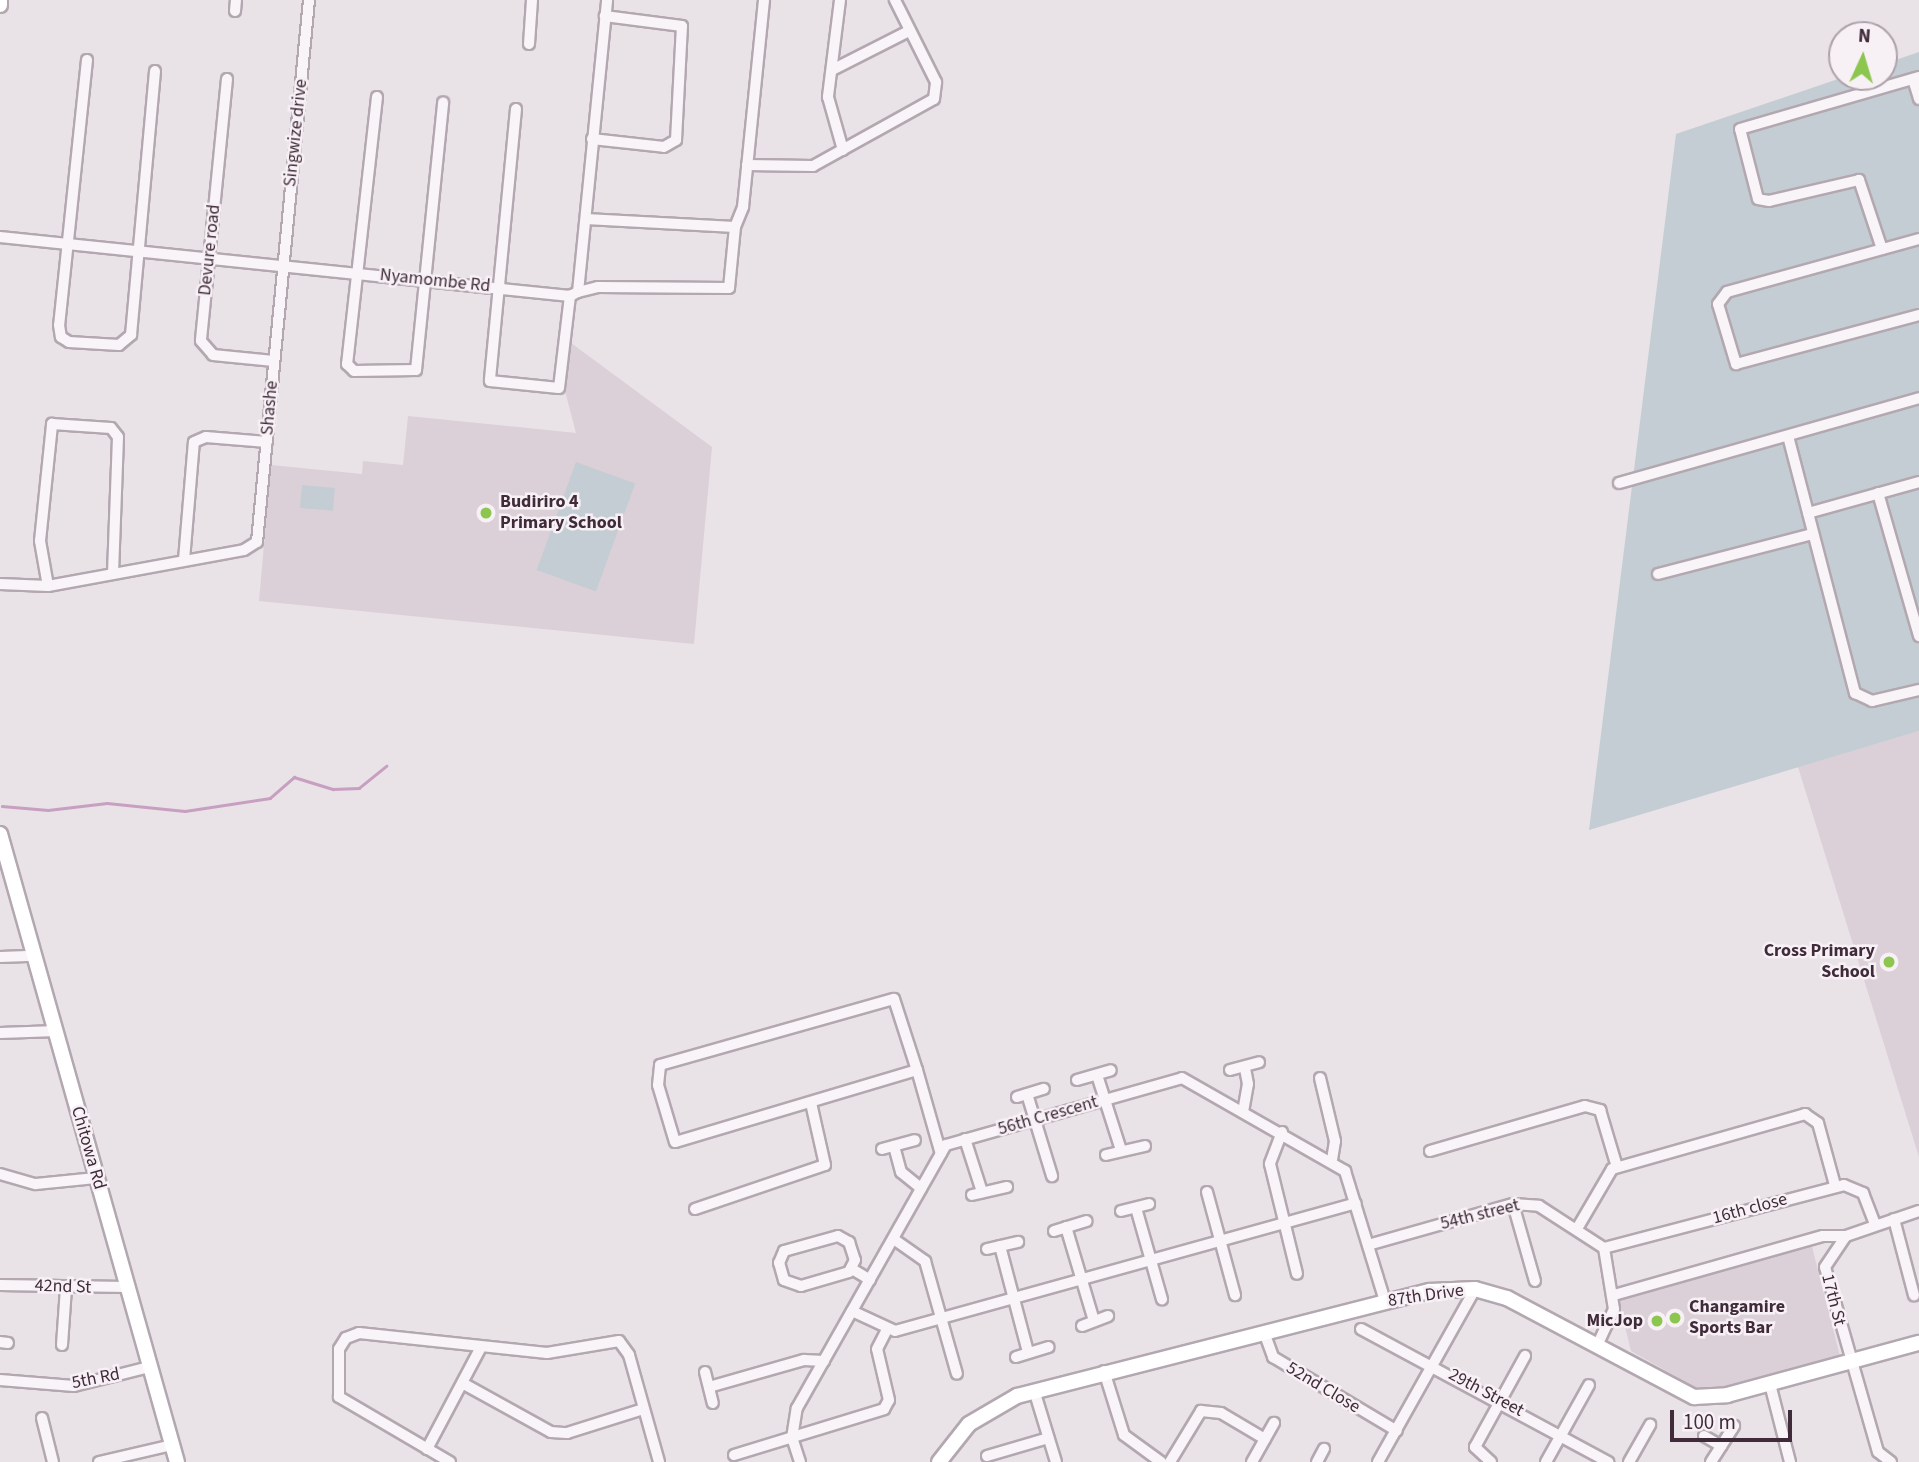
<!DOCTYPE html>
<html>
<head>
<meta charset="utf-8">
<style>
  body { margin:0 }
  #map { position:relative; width:1919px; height:1462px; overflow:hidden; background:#e9e2e7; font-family:"Source Sans 3",sans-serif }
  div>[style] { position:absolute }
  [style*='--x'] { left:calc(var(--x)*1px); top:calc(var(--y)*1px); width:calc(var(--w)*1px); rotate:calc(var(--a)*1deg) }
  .built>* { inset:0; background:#dbd0d7 }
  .green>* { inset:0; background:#c3cdd3; transform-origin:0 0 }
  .stream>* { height:2.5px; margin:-1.25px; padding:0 1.25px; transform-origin:1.25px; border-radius:1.25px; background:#c79fc1 }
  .roads { filter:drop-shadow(2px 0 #b3a7b0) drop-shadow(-2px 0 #b3a7b0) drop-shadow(0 2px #b3a7b0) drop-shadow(0 -2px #b3a7b0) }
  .street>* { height:10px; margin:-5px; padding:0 5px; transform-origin:5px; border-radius:5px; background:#f8f4f7 }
  .secondary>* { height:14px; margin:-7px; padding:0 7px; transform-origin:7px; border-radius:7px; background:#fff }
  .dots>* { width:19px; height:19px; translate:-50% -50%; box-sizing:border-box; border:4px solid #f7f1f5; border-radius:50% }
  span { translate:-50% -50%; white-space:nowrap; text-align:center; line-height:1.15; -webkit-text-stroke:5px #f7f1f5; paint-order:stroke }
  .street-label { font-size:18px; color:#402b3a }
  .poi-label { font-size:18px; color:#402b3a; font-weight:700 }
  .left { translate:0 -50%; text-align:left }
  .right { translate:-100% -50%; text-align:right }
  .north { position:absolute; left:1828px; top:21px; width:70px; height:70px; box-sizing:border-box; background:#f7f1f5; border:2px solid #aea2aa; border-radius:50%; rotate:4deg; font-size:19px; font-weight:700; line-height:28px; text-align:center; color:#402b3a }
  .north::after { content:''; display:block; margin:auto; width:24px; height:32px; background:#8cc64f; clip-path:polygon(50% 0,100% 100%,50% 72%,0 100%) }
  .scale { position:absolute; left:1670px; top:1410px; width:122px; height:32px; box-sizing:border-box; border:4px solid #402b3a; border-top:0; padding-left:9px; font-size:21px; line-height:24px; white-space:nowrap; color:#402b3a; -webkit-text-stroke:5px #f7f1f5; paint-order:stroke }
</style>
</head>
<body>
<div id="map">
  <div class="built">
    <i style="clip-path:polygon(571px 343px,712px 447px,694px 644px,259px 601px,271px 465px,362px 474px,363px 461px,403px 465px,408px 416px,576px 433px,565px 391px)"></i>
    <i style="clip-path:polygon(1919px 731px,1919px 1157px,1798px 767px)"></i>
    <i style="clip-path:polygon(1811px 1243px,1840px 1356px,1709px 1395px,1631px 1351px,1618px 1298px)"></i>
  </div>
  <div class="green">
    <i style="clip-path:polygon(1919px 52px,1919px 731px,1589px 830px,1676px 134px,1844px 77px,1884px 77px,1884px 64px)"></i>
    <i style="left:576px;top:462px;width:63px;height:115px;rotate:20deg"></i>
    <i style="left:302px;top:485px;width:33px;height:23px;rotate:5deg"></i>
  </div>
  <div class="stream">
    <i style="--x:2;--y:806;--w:46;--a:5"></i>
    <i style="--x:48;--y:810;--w:59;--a:-6.8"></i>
    <i style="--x:107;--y:803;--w:78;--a:5.9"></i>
    <i style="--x:185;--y:811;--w:86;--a:-8.7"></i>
    <i style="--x:270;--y:798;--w:32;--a:-41"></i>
    <i style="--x:294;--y:777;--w:41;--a:17.1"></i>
    <i style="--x:333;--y:789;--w:26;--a:-2"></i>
    <i style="--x:359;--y:788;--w:35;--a:-39"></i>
  </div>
  <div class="roads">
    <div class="street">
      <i style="--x:840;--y:0;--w:98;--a:97.1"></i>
      <i style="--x:828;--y:97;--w:55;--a:74.2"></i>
      <i style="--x:235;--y:11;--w:11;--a:-85"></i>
      <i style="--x:529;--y:44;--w:44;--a:-86.1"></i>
      <i style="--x:87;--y:60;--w:266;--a:96"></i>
      <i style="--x:59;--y:325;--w:12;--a:81"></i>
      <i style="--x:61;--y:337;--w:9;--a:32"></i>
      <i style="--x:69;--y:342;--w:50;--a:3.4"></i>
      <i style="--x:119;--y:345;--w:16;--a:-40"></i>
      <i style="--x:131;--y:335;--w:265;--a:-84.8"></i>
      <i style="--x:834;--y:69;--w:84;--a:-26.9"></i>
      <i style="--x:227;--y:79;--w:263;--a:95.7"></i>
      <i style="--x:201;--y:341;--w:18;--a:49"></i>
      <i style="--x:213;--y:355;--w:61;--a:5.6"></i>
      <i style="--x:1913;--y:79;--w:21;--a:73"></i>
      <i style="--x:377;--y:97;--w:269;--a:96.4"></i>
      <i style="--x:347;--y:364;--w:10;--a:45"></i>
      <i style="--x:354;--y:371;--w:62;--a:-0.9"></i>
      <i style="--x:416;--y:370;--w:269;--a:-84.2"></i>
      <i style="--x:516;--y:109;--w:273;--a:95.5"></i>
      <i style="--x:490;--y:381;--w:69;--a:5.8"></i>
      <i style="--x:559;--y:388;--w:93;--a:-83.2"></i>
      <i style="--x:592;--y:139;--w:72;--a:6.3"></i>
      <i style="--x:664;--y:147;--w:14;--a:-30"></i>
      <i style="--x:676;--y:140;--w:114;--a:-87"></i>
      <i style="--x:682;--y:26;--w:78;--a:-172.6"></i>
      <i style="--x:747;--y:165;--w:66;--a:0.9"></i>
      <i style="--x:813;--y:166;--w:138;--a:-29"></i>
      <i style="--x:934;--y:99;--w:17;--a:-83"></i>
      <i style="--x:936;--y:82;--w:92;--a:-116.6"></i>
      <i style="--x:586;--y:219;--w:149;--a:3.1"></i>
      <i style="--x:735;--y:227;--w:22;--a:-68"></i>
      <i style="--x:743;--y:207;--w:208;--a:-84.2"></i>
      <i style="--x:0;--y:237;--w:573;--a:5.91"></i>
      <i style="--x:570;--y:296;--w:9;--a:-27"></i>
      <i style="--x:578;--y:292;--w:293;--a:-84.3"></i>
      <i style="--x:1919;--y:239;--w:199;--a:164.6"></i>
      <i style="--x:1727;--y:292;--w:15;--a:127"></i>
      <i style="--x:1718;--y:304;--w:63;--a:73.3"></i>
      <i style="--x:1736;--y:364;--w:189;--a:-15"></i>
      <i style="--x:1882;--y:249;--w:73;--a:-108.4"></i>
      <i style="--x:1859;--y:180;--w:92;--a:166.9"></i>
      <i style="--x:1769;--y:201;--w:11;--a:-170"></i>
      <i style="--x:1758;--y:199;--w:72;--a:-104.4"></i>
      <i style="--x:1740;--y:129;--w:186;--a:-16.2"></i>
      <i style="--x:578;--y:292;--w:21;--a:-14"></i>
      <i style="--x:598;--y:287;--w:131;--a:0.4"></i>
      <i style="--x:729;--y:288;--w:61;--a:-84.4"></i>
      <i style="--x:1788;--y:436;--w:266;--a:75.4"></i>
      <i style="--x:1855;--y:693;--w:19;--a:25"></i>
      <i style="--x:1872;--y:701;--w:48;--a:-13.2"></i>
      <i style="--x:1619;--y:483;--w:312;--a:-15.8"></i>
      <i style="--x:1878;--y:493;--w:149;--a:74"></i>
      <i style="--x:1808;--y:513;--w:115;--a:-15.6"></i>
      <i style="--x:184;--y:560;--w:118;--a:-85.2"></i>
      <i style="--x:194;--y:442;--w:13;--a:-23"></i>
      <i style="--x:206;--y:437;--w:61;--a:4.7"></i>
      <i style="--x:1658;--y:574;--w:160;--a:-14.5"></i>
      <i style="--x:0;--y:584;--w:48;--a:2.4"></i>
      <i style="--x:48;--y:586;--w:199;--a:-10.4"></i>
      <i style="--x:244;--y:550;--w:15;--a:-32"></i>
      <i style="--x:257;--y:542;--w:544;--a:-84.52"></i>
      <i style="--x:48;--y:586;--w:46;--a:-100.1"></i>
      <i style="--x:40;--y:541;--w:118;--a:-84.1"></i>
      <i style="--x:52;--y:424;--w:59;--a:3.9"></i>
      <i style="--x:111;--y:428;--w:11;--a:52"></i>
      <i style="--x:118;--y:437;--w:137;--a:92.1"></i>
      <i style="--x:0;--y:957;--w:34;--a:-2"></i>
      <i style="--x:0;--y:1033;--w:57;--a:-2"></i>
      <i style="--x:917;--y:1070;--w:252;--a:163.4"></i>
      <i style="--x:675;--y:1142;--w:59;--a:-106.6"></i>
      <i style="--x:658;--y:1085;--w:20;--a:-84"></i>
      <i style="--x:660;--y:1065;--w:243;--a:-15.8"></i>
      <i style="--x:894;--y:999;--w:75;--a:72.1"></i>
      <i style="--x:917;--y:1070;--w:87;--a:74.1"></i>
      <i style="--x:1230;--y:1070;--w:30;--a:-15"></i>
      <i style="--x:1097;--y:1075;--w:79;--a:72.3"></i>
      <i style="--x:1320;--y:1078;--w:65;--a:76.6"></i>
      <i style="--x:1335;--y:1141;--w:18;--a:99"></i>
      <i style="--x:1077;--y:1080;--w:35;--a:-16"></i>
      <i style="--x:1027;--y:1094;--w:86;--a:73"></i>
      <i style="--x:1017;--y:1097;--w:28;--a:-17"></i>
      <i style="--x:1243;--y:1112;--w:28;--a:-80"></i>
      <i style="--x:1248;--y:1084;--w:15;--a:-101"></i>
      <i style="--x:1282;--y:1132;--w:34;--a:111"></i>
      <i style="--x:1270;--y:1164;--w:113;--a:76.2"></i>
      <i style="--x:965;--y:1139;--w:56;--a:72.2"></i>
      <i style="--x:894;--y:1146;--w:27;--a:75"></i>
      <i style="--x:901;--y:1172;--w:26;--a:39"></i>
      <i style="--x:882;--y:1149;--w:34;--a:-15"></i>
      <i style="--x:1430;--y:1151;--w:161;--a:-16.2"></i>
      <i style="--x:1585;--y:1106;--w:16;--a:15"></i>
      <i style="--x:1600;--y:1110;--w:59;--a:73.4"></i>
      <i style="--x:1106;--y:1155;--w:40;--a:-13"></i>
      <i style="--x:0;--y:1174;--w:37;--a:16"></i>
      <i style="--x:36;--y:1184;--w:60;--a:-5.7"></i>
      <i style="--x:1207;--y:1192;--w:107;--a:74.8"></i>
      <i style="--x:972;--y:1195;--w:36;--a:-13"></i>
      <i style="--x:1513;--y:1204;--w:80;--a:74.1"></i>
      <i style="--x:1136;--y:1208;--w:95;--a:74.1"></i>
      <i style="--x:695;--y:1209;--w:137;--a:-18.7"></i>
      <i style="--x:825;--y:1165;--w:64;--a:-102.7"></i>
      <i style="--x:1121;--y:1211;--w:29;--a:-14"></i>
      <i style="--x:1894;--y:1219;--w:79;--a:75.3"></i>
      <i style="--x:1066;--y:1227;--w:98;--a:73.4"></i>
      <i style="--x:1578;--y:1227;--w:67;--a:-59.6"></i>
      <i style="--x:1612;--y:1169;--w:201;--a:-15.9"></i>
      <i style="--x:1805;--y:1114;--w:16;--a:35"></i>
      <i style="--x:1818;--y:1123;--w:64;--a:74.7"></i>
      <i style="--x:1054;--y:1231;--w:34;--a:-17"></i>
      <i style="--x:838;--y:1236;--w:13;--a:29"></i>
      <i style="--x:849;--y:1242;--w:19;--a:72"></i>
      <i style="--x:855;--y:1260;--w:13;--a:117"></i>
      <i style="--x:849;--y:1272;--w:50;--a:163.7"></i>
      <i style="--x:801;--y:1286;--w:18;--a:-161"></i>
      <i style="--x:784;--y:1280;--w:18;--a:-106"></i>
      <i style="--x:779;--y:1263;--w:13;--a:-67"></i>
      <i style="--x:784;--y:1251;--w:56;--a:-15.5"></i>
      <i style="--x:895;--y:1240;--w:37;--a:35"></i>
      <i style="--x:925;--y:1261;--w:117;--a:74.2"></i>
      <i style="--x:1368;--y:1245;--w:151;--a:-15.8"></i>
      <i style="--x:1513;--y:1204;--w:26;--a:4"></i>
      <i style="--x:1539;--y:1206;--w:77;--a:32.9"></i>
      <i style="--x:1604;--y:1248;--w:62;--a:80.7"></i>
      <i style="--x:1614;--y:1309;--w:41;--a:114.7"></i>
      <i style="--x:1000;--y:1246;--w:110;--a:75.2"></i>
      <i style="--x:1604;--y:1248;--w:248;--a:-14.7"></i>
      <i style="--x:1844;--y:1185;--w:21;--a:23"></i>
      <i style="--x:1863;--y:1193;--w:33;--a:69"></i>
      <i style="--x:987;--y:1249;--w:32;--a:-13"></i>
      <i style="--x:852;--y:1269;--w:21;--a:31"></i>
      <i style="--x:0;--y:1285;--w:126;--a:0.9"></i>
      <i style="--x:1614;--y:1295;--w:217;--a:-15.8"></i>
      <i style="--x:1823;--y:1236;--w:23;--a:0"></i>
      <i style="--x:852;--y:1311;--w:47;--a:24.9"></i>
      <i style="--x:895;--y:1331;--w:478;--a:-15.5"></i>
      <i style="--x:1082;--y:1326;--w:28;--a:-21"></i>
      <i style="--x:1361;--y:1329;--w:281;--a:28.3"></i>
      <i style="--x:1264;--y:1332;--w:27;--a:70"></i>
      <i style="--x:1273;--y:1357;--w:144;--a:30.8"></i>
      <i style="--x:0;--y:1342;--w:8;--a:7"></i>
      <i style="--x:62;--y:1345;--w:57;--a:-86"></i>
      <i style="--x:1016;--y:1357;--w:34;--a:-17"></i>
      <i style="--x:1104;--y:1371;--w:67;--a:72.6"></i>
      <i style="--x:1124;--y:1435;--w:46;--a:36.1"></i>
      <i style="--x:705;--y:1372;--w:32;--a:76"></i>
      <i style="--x:0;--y:1380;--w:74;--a:4.6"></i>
      <i style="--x:74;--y:1386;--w:77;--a:-14.2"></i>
      <i style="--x:464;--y:1384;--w:99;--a:28.9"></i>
      <i style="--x:551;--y:1432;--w:16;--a:4"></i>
      <i style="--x:567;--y:1433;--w:80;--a:-17.5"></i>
      <i style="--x:1770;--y:1384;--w:81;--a:75.6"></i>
      <i style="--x:709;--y:1387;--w:99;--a:-15.9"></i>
      <i style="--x:804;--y:1360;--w:20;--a:3"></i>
      <i style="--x:1034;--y:1390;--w:75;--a:73"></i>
      <i style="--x:42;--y:1418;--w:45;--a:76"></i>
      <i style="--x:1704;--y:1436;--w:20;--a:30"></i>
      <i style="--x:427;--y:1449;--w:115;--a:-62.1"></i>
      <i style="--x:734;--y:1455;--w:157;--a:-17"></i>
      <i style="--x:884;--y:1409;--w:10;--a:-61"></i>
      <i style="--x:889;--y:1400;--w:52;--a:-103.2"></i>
      <i style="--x:877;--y:1349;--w:22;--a:-63"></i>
      <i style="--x:987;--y:1456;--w:64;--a:-16.4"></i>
      <i style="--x:99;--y:1462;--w:75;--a:-13.1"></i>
      <i style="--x:450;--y:1462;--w:129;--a:-149.6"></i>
      <i style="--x:339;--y:1397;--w:48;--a:-90"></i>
      <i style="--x:339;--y:1349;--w:13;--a:-58"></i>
      <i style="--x:346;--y:1338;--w:14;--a:-21"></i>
      <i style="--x:359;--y:1333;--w:189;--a:6.1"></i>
      <i style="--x:547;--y:1353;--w:73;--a:-9.5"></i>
      <i style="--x:619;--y:1341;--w:17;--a:54"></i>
      <i style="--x:629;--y:1355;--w:111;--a:74.3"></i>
      <i style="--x:800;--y:1462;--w:25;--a:-108"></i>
      <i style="--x:792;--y:1438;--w:30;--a:-81"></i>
      <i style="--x:797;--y:1408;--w:302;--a:-60.5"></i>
      <i style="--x:946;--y:1145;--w:245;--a:-15.8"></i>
      <i style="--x:1182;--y:1078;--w:188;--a:29.7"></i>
      <i style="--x:1345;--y:1171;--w:136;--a:72.9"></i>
      <i style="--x:1170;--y:1462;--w:60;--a:-58.7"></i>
      <i style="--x:1201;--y:1411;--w:20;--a:6"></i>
      <i style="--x:1221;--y:1413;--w:51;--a:30.6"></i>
      <i style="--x:1252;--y:1462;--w:45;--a:-60.6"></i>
      <i style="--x:1317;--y:1462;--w:15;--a:-62"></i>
      <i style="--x:1378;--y:1462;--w:198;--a:-60.7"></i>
      <i style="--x:1491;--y:1462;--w:22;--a:-137"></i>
      <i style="--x:1475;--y:1447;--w:104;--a:-61.2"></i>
      <i style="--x:1546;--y:1462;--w:88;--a:-60.8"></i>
      <i style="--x:1629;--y:1462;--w:43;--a:-60.4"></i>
      <i style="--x:1711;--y:1462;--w:43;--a:-57.4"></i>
      <i style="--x:1891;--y:1462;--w:16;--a:-142"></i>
      <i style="--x:1878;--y:1452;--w:192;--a:-106"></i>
      <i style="--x:1825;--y:1267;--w:37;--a:-56"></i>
      <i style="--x:1846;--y:1236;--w:77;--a:-18.9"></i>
    </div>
    <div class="secondary">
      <i style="--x:0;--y:5;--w:5;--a:-90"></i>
      <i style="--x:0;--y:834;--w:652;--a:74.26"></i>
      <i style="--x:939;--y:1462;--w:48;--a:-51.7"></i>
      <i style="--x:969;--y:1424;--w:56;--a:-30.3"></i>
      <i style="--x:1017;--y:1396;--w:426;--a:-14.3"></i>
      <i style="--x:1430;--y:1291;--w:45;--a:-2.5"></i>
      <i style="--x:1475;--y:1289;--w:33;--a:16"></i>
      <i style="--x:1507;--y:1298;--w:212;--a:27.9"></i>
      <i style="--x:1694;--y:1397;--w:33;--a:-3"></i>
      <i style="--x:1727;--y:1395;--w:199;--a:-15.2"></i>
    </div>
  </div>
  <div class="dots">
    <i style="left:486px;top:513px;background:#8cc64f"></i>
    <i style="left:1889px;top:962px;background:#8cc64f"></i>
    <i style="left:1675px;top:1318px;background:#8cc64f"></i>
    <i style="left:1657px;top:1321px;background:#8cc64f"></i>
  </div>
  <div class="street-label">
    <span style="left:296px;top:133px;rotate:-84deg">Singwize drive</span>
    <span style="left:210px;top:250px;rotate:-84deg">Devure road</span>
    <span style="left:435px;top:281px;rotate:6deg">Nyamombe Rd</span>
    <span style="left:270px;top:408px;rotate:-85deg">Shashe</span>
    <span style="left:1048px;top:1116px;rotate:-16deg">56th Crescent</span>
    <span style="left:88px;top:1148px;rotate:74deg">Chitowa Rd</span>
    <span style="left:1750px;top:1209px;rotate:-15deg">16th close</span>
    <span style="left:1480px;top:1215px;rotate:-14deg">54th street</span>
    <span style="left:63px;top:1287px;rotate:2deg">42nd St</span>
    <span style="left:1426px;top:1296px;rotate:-8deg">87th Drive</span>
    <span style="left:1833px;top:1300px;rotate:76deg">17th St</span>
    <span style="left:96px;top:1379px;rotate:-11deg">5th Rd</span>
    <span style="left:1323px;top:1388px;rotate:31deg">52nd Close</span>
    <span style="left:1486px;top:1393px;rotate:28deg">29th Street</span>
  </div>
  <div class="poi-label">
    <span class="left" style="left:500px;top:513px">Budiriro 4<br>Primary School</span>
    <span class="right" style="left:1875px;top:962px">Cross Primary<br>School</span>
    <span class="left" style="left:1689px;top:1318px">Changamire<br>Sports Bar</span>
    <span class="right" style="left:1643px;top:1321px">MicJop</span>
  </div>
  <div class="north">N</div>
  <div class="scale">100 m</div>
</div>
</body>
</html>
